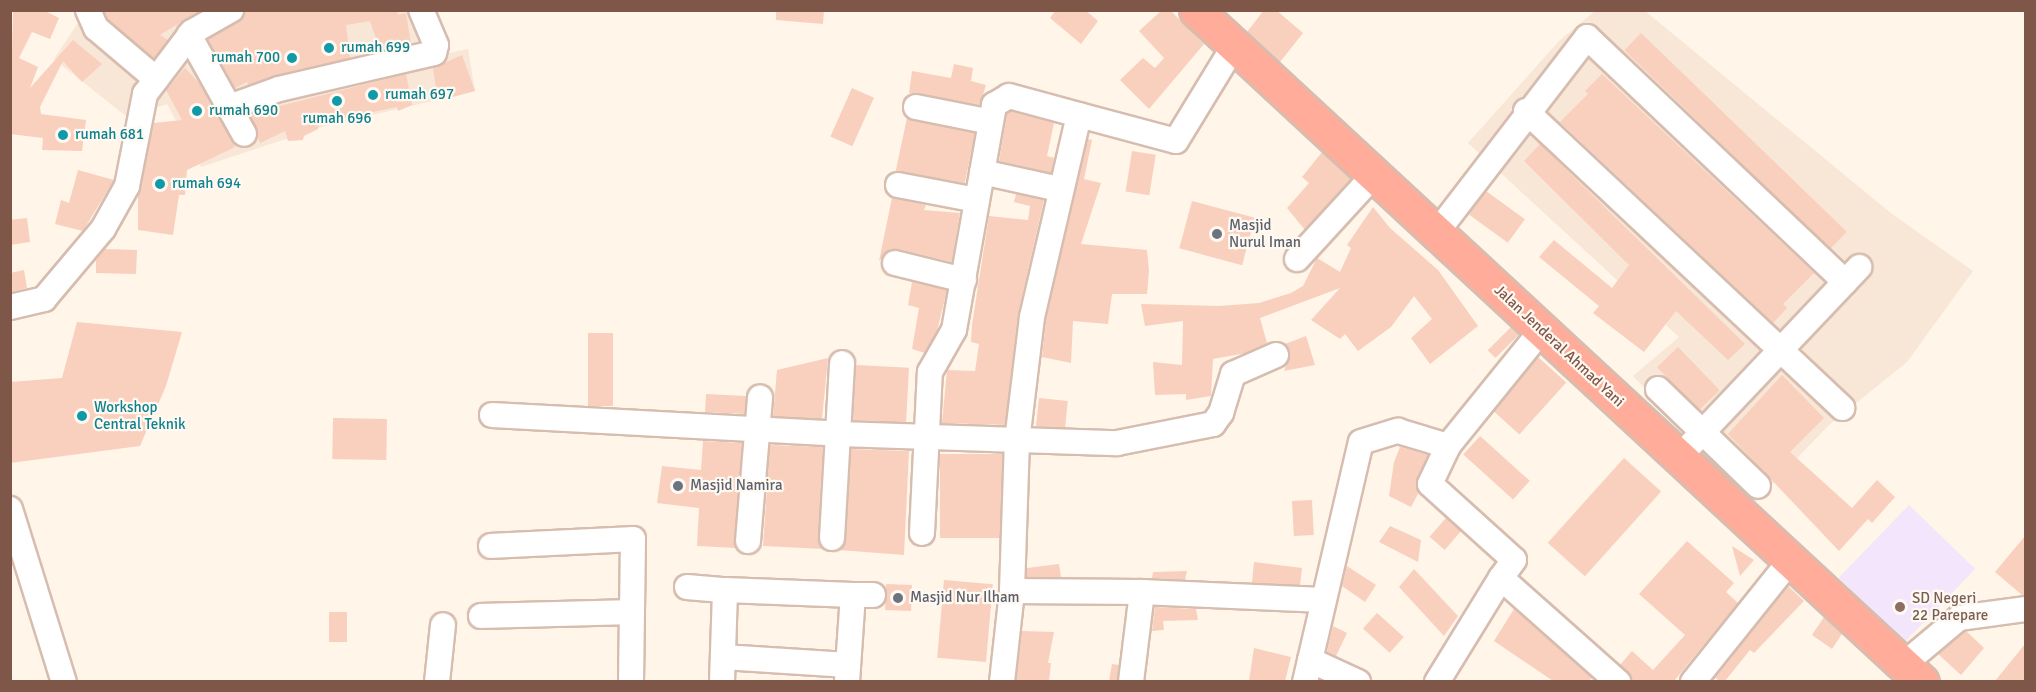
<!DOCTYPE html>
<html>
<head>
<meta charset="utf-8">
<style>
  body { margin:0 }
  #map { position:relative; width:2036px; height:692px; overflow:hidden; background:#fff5e9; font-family:Signika,sans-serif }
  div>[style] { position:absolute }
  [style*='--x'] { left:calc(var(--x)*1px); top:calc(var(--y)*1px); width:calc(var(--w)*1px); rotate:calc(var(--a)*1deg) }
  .residential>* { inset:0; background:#f8e6d7 }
  .education>* { inset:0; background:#f2e5fc; transform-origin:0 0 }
  .building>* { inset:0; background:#f8d0bd; transform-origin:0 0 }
  .roads { filter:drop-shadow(2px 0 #d6bdaf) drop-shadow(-2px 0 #d6bdaf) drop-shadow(0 2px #d6bdaf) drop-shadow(0 -2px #d6bdaf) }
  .minor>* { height:24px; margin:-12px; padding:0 12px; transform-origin:12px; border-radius:12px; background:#fff }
  .highway>* { height:33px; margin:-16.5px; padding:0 16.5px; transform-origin:16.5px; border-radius:16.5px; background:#ffac9a }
  .dots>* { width:16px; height:16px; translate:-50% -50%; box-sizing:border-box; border:3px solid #fff9f2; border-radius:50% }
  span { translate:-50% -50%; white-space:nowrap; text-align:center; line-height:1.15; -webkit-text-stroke:4.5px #fff9f2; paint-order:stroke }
  .culture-label { font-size:15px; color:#0d838f }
  .left { translate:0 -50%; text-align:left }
  .right { translate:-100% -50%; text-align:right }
  .worship-label { font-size:15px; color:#5b616d }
  .street-label { font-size:15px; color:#7e5748 }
  .education-label { font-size:15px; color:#785e54 }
  .frame { position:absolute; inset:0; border:12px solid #7e5748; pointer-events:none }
</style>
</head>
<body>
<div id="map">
  <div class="residential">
    <i style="clip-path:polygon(81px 11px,425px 11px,444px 54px,468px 49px,475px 91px,325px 126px,201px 167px,167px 104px,127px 117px,54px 59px,80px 20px)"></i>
    <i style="clip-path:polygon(1595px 11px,1645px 11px,1892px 214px,1973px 271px,1907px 362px,1829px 425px,1755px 502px,1633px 376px,1679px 337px,1468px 143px,1559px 41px)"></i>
  </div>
  <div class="education">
    <i style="left:1909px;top:505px;width:92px;height:101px;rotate:44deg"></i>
  </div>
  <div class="building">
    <i style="clip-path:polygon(13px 10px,43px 10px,59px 18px,50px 39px,32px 32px,19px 58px,38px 67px,30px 88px,73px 40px,102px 64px,82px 82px,63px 61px,40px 107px,41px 114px,86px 120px,82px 151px,42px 150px,43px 138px,10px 134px)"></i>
    <i style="clip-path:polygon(104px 10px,201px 10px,160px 35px,168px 40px,154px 59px,108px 19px)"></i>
    <i style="clip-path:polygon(245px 10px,397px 10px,398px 15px,406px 13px,411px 44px,380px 51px,370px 21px,346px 25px,350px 58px,248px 85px,247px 82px,235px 88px,208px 39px,238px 22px)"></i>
    <i style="clip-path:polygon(776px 10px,824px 10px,823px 24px,776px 20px)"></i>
    <i style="clip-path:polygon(1056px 10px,1085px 10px,1098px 21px,1081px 44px,1050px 18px)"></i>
    <i style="clip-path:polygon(1162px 10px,1170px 10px,1204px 44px,1149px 109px,1120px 80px,1143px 58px,1155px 68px,1164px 58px,1139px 31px)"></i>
    <i style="clip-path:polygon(1264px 10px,1276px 10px,1303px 33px,1280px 62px,1247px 32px)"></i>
    <i style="left:1641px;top:33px;width:286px;height:24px;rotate:44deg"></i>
    <i style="clip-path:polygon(462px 55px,475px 91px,438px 101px,433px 68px)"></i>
    <i style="clip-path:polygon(954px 64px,973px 68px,971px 81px,986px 85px,980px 105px,909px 93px,912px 71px,951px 78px)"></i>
    <i style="clip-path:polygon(185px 68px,200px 84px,235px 147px,187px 170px,185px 195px,179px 195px,173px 235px,138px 230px,138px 195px,154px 123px,182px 120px,166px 90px)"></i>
    <i style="clip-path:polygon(406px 74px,412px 105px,398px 111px,397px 107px,319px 123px,318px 129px,304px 136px,303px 140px,288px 141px,285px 131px,260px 143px,250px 116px,256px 112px)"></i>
    <i style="clip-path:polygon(1602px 74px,1814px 273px,1783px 304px,1787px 308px,1773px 323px,1560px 122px,1588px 94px,1585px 91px)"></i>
    <i style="left:852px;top:88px;width:24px;height:53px;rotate:24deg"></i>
    <i style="clip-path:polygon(1011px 111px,1054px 123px,1047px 156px,1054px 158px,1051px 173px,999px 161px,1007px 114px)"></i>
    <i style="left:907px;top:118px;width:70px;height:54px;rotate:12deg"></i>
    <i style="clip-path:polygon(1088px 139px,1092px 140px,1084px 179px,1101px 183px,1081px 244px,1147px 250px,1149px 271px,1147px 294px,1112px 294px,1108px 324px,1073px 321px,1071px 363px,1042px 357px,1046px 319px)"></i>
    <i style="clip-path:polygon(1540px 144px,1745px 344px,1728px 360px,1676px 311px,1644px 352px,1593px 313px,1599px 306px,1539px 257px,1554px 240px,1612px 288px,1629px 265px,1524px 161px)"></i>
    <i style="left:1132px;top:151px;width:24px;height:41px;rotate:9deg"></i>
    <i style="clip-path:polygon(1322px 152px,1351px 179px,1305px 230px,1287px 208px,1309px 183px,1302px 177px)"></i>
    <i style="clip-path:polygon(78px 170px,114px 180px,83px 231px,55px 224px,61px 200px,69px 203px)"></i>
    <i style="left:1486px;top:191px;width:48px;height:29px;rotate:36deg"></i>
    <i style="clip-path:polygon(1016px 194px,1044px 200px,1018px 314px,1005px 425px,942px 423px,947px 370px,975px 371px,979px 344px,971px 342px,972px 325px,989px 216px,1028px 220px,1030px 206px,1014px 202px)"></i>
    <i style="clip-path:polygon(892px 198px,926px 205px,924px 210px,960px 213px,952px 262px,898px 249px,890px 250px,879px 261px)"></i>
    <i style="left:1192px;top:201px;width:65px;height:49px;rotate:15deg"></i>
    <i style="clip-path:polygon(1373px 207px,1390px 228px,1438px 270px,1478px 326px,1430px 364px,1411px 338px,1432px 319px,1414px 296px,1391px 327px,1358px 351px,1345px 334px,1340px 339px,1311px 320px,1340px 288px,1260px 318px,1267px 343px,1246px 353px,1213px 359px,1211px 396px,1186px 400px,1186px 394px,1155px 395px,1153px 362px,1182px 365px,1183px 321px,1145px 326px,1141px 304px,1219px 306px,1259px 303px,1291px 293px,1303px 286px,1317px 258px,1340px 272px,1351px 248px,1347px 245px)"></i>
    <i style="clip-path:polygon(27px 218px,30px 242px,10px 245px,10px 220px)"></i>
    <i style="clip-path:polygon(105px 249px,137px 250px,136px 274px,96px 273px,96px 260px)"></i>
    <i style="clip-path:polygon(24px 270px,27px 288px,10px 292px,10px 273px)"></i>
    <i style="clip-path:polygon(912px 282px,947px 290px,937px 331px,925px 353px,912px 349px,919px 308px,908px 305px)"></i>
    <i style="clip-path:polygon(77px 322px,182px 332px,166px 386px,140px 446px,10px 463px,10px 382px,62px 378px)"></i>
    <i style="left:1511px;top:327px;width:11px;height:33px;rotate:45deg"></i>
    <i style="left:588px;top:333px;width:25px;height:73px"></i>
    <i style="clip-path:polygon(1306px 336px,1315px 365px,1284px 371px,1290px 356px,1285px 344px)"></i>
    <i style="left:1678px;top:347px;width:60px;height:29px;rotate:46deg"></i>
    <i style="left:1538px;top:357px;width:38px;height:70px;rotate:42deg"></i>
    <i style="clip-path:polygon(828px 358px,822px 419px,773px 416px,777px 370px)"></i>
    <i style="left:856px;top:365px;width:53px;height:55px;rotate:3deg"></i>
    <i style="clip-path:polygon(1782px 375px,1824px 418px,1790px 452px,1852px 508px,1877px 480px,1895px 497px,1872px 523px,1868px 519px,1839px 551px,1728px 434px)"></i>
    <i style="left:706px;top:394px;width:40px;height:18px;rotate:3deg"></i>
    <i style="left:1039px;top:398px;width:29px;height:28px;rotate:6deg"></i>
    <i style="left:387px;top:419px;width:41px;height:54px;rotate:91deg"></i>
    <i style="left:1480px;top:436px;width:67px;height:25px;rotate:42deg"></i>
    <i style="clip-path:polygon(703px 441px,742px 443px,736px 548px,697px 546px,699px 508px,657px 503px,662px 466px,701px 470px)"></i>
    <i style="clip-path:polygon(770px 445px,823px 447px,818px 537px,824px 549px,763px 546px)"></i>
    <i style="clip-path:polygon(1400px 447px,1428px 455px,1417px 478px,1419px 492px,1411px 507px,1389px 496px,1394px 462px)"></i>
    <i style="clip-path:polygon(851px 449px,909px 451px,904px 555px,839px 550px,846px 539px)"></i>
    <i style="left:940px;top:454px;width:62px;height:84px"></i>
    <i style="left:1624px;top:458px;width:50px;height:114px;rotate:42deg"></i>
    <i style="left:1312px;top:500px;width:35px;height:20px;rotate:87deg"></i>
    <i style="left:1446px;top:518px;width:20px;height:25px;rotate:41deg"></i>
    <i style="clip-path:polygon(1390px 526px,1421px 540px,1418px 562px,1379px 542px)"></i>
    <i style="clip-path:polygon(2025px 536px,2025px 595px,2022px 595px,1995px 572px)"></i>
    <i style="clip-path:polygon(1687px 541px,1734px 583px,1726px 592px,1738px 603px,1674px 681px,1632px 681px,1620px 665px,1632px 651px,1653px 670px,1685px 635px,1639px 594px)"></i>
    <i style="clip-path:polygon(1732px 546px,1754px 560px,1740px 576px)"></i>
    <i style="clip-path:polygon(1254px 562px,1302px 568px,1300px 585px,1252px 583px)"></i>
    <i style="clip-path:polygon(1059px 564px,1061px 577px,1027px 577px,1027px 568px)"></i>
    <i style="clip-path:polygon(1347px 566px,1376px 585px,1365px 602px,1342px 586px)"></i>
    <i style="clip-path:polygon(1414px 569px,1458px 616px,1444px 636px,1399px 587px)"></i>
    <i style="clip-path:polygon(1187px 571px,1185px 580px,1152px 578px,1153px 572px)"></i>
    <i style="left:944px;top:580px;width:49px;height:78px;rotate:5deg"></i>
    <i style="left:886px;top:584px;width:26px;height:26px;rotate:2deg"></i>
    <i style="clip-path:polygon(1788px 586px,1804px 601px,1754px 653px,1750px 650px,1725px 681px,1720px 681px,1715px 678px)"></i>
    <i style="clip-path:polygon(1155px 607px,1196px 609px,1198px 620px,1163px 621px,1164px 630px,1152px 631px)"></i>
    <i style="clip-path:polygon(1514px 609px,1592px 678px,1589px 681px,1553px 681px,1494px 641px)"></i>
    <i style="left:329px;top:612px;width:18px;height:30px"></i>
    <i style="left:1377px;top:613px;width:36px;height:21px;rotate:42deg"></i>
    <i style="clip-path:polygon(1824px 617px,1842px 634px,1832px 649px,1812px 635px)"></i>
    <i style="clip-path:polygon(1333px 626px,1347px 633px,1336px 656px,1327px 652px)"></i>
    <i style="clip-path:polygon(1022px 631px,1054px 632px,1048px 663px,1051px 663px,1049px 681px,1016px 681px)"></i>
    <i style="clip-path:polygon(1966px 631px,1984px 648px,1961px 675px,1938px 654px)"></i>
    <i style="clip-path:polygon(2025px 644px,2025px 681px,1995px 681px)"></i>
    <i style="clip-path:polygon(1254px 648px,1291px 657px,1285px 681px,1249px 681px)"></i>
    <i style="clip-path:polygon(1112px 664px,1119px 665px,1117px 681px,1109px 681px)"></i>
  </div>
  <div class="roads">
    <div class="minor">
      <i style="--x:88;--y:10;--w:20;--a:66"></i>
      <i style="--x:96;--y:28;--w:79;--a:40.4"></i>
      <i style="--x:189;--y:35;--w:113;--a:60.9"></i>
      <i style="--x:229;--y:107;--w:53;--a:-19.8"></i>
      <i style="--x:279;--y:89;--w:159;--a:-13.1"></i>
      <i style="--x:434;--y:53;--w:8;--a:-76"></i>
      <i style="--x:436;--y:45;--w:38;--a:-113"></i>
      <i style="--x:916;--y:107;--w:76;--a:11.3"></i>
      <i style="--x:1526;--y:111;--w:434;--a:43.2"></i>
      <i style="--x:982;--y:172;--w:79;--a:12.4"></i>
      <i style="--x:898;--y:185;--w:80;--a:10.8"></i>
      <i style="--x:1437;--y:232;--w:246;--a:-52.4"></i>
      <i style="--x:1587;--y:37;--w:356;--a:43.5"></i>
      <i style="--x:1297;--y:259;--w:115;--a:-47.5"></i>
      <i style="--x:895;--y:263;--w:71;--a:13.8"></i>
      <i style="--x:10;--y:307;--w:35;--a:-13"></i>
      <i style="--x:44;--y:299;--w:92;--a:-49.9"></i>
      <i style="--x:103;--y:229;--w:49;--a:-60.8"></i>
      <i style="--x:127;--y:186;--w:94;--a:-78.9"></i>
      <i style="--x:145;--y:94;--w:78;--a:-52.8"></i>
      <i style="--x:192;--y:32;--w:45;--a:-29.4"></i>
      <i style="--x:1541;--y:331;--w:148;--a:129"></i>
      <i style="--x:1448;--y:446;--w:42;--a:115.3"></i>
      <i style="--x:1430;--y:484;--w:113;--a:42.1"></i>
      <i style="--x:1514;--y:560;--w:22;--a:126"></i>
      <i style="--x:1501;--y:578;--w:157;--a:41.6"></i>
      <i style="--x:1658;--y:389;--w:139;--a:44.1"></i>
      <i style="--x:492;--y:415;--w:348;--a:3.1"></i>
      <i style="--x:839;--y:434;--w:278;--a:1.9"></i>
      <i style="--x:1117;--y:443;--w:98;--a:-11.2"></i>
      <i style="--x:1213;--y:424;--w:14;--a:-54"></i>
      <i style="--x:1221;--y:413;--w:41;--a:-72.9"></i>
      <i style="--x:1233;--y:374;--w:47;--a:-23.8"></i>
      <i style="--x:1679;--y:457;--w:262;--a:-46.5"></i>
      <i style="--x:10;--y:509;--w:181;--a:72.7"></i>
      <i style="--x:922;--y:533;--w:161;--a:-87.2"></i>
      <i style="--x:930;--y:372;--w:48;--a:-60.3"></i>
      <i style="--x:954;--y:330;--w:229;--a:-79.9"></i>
      <i style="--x:994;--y:105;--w:17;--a:-31"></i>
      <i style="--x:1009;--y:96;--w:73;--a:15.2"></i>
      <i style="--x:832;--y:538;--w:175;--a:-86.7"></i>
      <i style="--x:748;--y:541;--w:144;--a:-85.2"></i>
      <i style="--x:491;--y:546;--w:142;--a:-2.8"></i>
      <i style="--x:633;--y:539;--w:143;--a:90.8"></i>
      <i style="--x:687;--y:587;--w:38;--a:5"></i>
      <i style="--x:1012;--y:591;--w:130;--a:0.4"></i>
      <i style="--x:1142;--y:592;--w:91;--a:97"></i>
      <i style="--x:1142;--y:592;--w:181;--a:2.5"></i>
      <i style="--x:481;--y:616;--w:151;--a:-1.5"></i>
      <i style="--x:723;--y:657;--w:125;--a:3.7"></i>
      <i style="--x:1310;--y:660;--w:53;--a:24.6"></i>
      <i style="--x:1903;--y:665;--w:73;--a:-40"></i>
      <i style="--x:1959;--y:618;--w:68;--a:-7.7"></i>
      <i style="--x:437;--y:682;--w:57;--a:-84"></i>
      <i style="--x:722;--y:682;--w:92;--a:-88.1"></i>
      <i style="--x:725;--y:590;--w:128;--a:2.2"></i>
      <i style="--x:847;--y:682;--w:87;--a:-86.1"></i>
      <i style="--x:853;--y:595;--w:20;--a:0"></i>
      <i style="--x:1002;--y:682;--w:92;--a:-83.7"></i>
      <i style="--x:1012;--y:591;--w:150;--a:-88.1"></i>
      <i style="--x:1017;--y:441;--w:125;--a:-83.1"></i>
      <i style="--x:1032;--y:317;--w:207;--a:-76.9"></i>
      <i style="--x:1079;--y:115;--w:100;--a:15"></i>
      <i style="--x:1176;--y:141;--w:111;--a:-58.6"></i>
      <i style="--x:1305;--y:682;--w:246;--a:-76.9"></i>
      <i style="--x:1361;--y:442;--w:39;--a:-17"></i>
      <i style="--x:1398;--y:431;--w:52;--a:16.7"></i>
      <i style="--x:1437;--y:682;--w:122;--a:-58.4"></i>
      <i style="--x:1693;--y:682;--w:155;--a:-51.3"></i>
    </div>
    <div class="highway">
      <i style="--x:1196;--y:10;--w:989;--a:42.79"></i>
    </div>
  </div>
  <div class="dots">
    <i style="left:329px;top:48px;background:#0f9aa8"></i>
    <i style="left:292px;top:58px;background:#0f9aa8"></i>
    <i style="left:373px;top:95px;background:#0f9aa8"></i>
    <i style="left:337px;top:101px;background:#0f9aa8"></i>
    <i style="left:197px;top:111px;background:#0f9aa8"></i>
    <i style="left:63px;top:135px;background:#0f9aa8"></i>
    <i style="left:160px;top:184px;background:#0f9aa8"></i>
    <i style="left:1217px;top:234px;background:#6b7280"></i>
    <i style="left:82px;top:416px;background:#0f9aa8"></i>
    <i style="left:678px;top:486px;background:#6b7280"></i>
    <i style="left:898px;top:598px;background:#6b7280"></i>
    <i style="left:1900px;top:607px;background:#8d6e63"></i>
  </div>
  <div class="culture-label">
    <span class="left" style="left:341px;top:48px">rumah 699</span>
    <span class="right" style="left:280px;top:58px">rumah 700</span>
    <span class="left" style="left:385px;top:95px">rumah 697</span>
    <span class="left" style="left:209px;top:111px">rumah 690</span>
    <span style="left:337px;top:119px">rumah 696</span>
    <span class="left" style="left:75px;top:135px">rumah 681</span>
    <span class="left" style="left:172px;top:184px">rumah 694</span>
    <span class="left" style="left:94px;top:416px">Workshop<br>Central Teknik</span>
  </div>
  <div class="worship-label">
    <span class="left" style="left:1229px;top:234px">Masjid<br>Nurul Iman</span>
    <span class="left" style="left:690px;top:486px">Masjid Namira</span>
    <span class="left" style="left:910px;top:598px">Masjid Nur Ilham</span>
  </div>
  <div class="street-label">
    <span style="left:1559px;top:346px;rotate:43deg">Jalan Jenderal Ahmad Yani</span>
  </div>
  <div class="education-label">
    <span class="left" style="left:1912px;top:607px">SD Negeri<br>22 Parepare</span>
  </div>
  <div class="frame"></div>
</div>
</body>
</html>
